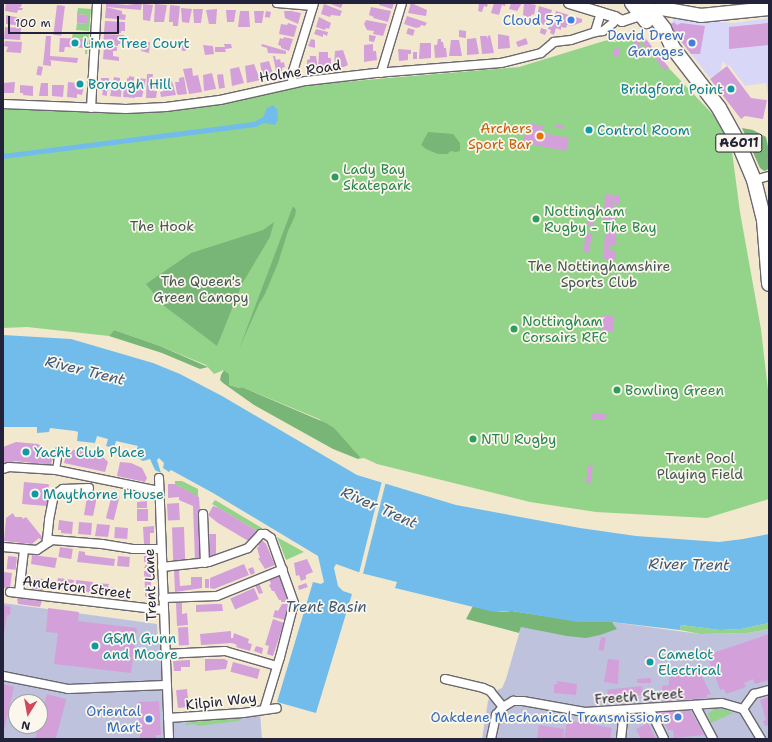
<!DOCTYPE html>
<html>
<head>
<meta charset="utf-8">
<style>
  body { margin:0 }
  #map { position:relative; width:772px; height:742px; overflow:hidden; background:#f2e8ce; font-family:"Shantell Sans",sans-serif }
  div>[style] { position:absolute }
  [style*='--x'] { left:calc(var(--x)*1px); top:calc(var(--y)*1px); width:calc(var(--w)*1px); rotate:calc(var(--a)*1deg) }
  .built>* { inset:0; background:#d8d7f8 }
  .industrial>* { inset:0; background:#bfc2dd }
  .green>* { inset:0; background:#94d48a }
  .forest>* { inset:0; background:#77b676 }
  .water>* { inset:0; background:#72bceb }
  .pier>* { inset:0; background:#f2e8ce; transform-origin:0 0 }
  .building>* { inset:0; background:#d4a0d9; transform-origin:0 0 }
  .round { border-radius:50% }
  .roads { filter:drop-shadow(1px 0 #6b676e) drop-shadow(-1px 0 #6b676e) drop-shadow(0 1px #6b676e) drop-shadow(0 -1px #6b676e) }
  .pedestrian>* { height:6px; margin:-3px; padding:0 3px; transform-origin:3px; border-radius:3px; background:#fff }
  .minor>* { height:8px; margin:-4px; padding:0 4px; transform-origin:4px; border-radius:4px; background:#fff }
  .tertiary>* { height:10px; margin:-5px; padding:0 5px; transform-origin:5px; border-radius:5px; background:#fff }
  .primary>* { height:13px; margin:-6.5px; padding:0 6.5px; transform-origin:6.5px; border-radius:6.5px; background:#fff }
  .trunk>* { height:14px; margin:-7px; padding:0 7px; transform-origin:7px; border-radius:7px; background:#fff }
  .dots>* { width:11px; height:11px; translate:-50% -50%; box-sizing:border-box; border:2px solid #fbf7ec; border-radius:50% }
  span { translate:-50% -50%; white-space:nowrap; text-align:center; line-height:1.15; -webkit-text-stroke:3.5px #fbf7ec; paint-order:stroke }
  .shield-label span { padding:1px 3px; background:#fbf7ec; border:1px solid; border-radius:3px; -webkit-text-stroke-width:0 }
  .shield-label { font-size:13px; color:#22223b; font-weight:700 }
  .shop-label { font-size:14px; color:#366cbe }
  .right { translate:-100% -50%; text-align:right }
  .culture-label { font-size:14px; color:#0d838f }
  .left { translate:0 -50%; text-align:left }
  .street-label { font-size:14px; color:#22223b }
  .food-label { font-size:14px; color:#c56008 }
  .leisure-label { font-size:14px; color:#27864d }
  .park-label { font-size:14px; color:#445753 }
  .water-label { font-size:15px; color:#3e5879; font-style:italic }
  .frame { position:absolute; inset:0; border:4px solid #22223b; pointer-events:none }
  .north { position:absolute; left:8px; top:694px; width:40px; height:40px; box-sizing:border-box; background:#fbf7ec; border:1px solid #a4a2a5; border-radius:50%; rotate:191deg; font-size:11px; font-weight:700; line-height:16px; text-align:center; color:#22223b }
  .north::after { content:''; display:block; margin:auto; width:14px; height:18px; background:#d1495b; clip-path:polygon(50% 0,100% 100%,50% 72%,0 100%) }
  .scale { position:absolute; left:8px; top:16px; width:111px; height:18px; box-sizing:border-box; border:2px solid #22223b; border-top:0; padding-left:5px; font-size:12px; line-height:14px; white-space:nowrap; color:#22223b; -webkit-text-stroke:3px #fbf7ec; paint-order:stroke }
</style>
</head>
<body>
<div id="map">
  <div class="built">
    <i style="clip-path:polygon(769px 18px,768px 94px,766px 83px,745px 86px,729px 65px,727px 66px,723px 61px,720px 72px,710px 78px,669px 26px,674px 19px,734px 23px)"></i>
  </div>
  <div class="industrial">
    <i style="clip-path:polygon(evenodd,3px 603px,157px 624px,158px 642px,162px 642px,161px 645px,166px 719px,207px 712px,255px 707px,260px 712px,262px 739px,3px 739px,3px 603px,16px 702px,40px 702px,40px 726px,16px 726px,16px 702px)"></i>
    <i style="clip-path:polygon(612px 622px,700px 634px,747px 633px,769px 629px,769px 739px,482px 739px,488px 701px,493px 692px,502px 688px,506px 679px,521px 627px,617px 629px)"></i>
  </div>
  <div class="green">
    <i style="clip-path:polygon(78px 8px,91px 9px,89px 31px,76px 30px,77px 23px,87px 24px,87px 15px,77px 14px)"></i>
    <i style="clip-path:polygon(73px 32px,89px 33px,87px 54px,85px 54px,86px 39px,72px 38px)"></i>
    <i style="clip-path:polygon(641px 32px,661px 60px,723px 125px,731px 144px,740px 212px,761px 329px,768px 390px,769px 499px,707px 518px,596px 512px,530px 502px,377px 464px,364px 458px,358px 459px,354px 450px,319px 419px,242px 387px,239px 388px,229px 385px,229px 374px,224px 370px,214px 374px,206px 365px,160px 346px,114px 330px,109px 336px,27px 327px,3px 328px,3px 107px,132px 113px,170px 111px,222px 104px,253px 95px,318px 84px,519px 67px,604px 41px)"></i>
    <i style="clip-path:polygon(175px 481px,182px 481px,198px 489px,198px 497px,175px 484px)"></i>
    <i style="clip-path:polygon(215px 500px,262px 528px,261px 530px,259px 532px,212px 504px)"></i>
    <i style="clip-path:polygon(277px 537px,304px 552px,286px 560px)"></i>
    <i style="clip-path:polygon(769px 623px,769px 629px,747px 633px,700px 634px,680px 630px,681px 625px,720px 630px,741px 629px)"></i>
    <i style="clip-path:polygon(714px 709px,724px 709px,733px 713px,711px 723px,708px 714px)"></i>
    <i style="clip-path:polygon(240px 717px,241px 720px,238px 721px,199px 726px,194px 724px,186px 725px,186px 723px)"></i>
  </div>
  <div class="forest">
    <i style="clip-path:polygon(742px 128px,753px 130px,766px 137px,769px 151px,769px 169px,764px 171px,760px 168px)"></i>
    <i style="clip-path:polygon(428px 132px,453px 134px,460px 143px,460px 151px,456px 152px,451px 151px,447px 154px,438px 154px,426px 149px,421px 145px)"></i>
    <i style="clip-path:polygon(293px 206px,296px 210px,295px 216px,288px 231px,278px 263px,265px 294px,259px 304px,239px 349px)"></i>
    <i style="clip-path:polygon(274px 222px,270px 237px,242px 284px,217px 346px,163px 305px,146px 284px,191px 253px,263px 230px)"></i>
    <i style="clip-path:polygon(114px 330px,160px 346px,208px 367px,200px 369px,162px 353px,109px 336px)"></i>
    <i style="clip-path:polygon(224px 370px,229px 374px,229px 385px,239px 388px,242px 387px,326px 423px,334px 428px,360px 457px,358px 459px,333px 449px,254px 405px,223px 383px,220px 380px,221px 375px)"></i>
    <i style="clip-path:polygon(473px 606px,501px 612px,512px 611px,583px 622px,612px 622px,617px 629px,600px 635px,586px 638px,567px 636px,521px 627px,519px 633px,466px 619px)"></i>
  </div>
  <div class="water">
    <i style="clip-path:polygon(273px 105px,277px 109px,278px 120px,275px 125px,264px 123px,256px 127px,3px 159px,3px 154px,254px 122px,263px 117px,267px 108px)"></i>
    <i style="clip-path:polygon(3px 335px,71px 339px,153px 363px,180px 374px,222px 396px,357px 475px,456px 505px,580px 528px,636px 536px,719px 542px,743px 539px,769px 534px,769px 623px,741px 629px,720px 630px,681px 625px,680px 630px,612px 622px,578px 622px,512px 611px,494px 612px,395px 588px,397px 582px,361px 573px,336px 564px,334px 568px,338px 586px,343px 591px,352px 594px,316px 713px,277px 702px,313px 582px,321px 584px,324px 582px,318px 556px,213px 493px,171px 470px,169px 472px,163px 468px,164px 463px,159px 458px,157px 460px,161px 473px,155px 470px,150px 459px,143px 461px,134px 456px,138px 446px,116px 441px,114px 448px,106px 446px,108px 439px,97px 436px,95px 443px,77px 441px,78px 432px,75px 431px,50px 428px,49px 432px,37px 433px,37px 427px,3px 427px)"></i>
  </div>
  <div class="pier">
    <i style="left:382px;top:481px;width:4px;height:96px;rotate:14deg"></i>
  </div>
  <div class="building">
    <i style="clip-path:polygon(6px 3px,22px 3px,21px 7px,18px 8px,23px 8px,22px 10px,18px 10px,17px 13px,5px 11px)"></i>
    <i style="clip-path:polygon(106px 3px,127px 5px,142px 3px,141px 10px,106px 7px)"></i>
    <i style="clip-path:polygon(328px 3px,343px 3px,341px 8px)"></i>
    <i style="clip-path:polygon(380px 3px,394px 3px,392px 9px,379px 5px)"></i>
    <i style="clip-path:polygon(411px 3px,427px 10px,426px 16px,408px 13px)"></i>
    <i style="clip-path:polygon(477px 3px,488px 3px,487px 7px,484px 6px,482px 12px,478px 11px,479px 5px)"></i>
    <i style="clip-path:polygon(494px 3px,506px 3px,505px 6px,502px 5px,499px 15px,491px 13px)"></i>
    <i style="clip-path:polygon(511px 3px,522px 3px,517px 11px,509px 9px)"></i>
    <i style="clip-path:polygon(524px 3px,536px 5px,534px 15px,532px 14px,530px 18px,523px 15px)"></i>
    <i style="clip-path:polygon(143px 4px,153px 5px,150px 21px,143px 20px)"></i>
    <i style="clip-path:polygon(155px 4px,167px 5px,164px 22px,154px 22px)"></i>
    <i style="clip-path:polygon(324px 4px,342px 11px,340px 16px,331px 15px,330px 17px,321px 14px)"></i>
    <i style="left:57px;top:5px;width:8px;height:30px;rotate:7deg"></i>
    <i style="clip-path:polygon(170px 5px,180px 6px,178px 26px,173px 26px,173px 22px,169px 22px)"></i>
    <i style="clip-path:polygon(539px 6px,552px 10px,549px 20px,547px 19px,545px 25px,536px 23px)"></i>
    <i style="clip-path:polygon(106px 7px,122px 11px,122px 14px,126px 15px,125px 20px,105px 18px)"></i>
    <i style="clip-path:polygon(371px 7px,391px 11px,388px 22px,373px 18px,374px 17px,369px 15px)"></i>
    <i style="clip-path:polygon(181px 8px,192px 9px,189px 23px,182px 22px)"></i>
    <i style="clip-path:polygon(193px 9px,203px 9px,201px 23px,194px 23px)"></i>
    <i style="clip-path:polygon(217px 9px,216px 24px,209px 24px,206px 10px)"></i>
    <i style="clip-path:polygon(226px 10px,236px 10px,234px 22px,227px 22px)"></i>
    <i style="clip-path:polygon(240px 11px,249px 11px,250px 27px,238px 27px)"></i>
    <i style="clip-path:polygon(254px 11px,264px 11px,262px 23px,255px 23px)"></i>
    <i style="left:266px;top:11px;width:5px;height:6px;rotate:11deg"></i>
    <i style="clip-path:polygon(284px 11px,291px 11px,301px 13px,298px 24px,285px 18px)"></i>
    <i style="clip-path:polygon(556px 11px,582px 19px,582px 22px,572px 26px,567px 25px,566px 28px,561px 27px,561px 30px,556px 28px,554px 35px,550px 33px,551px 30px,548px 29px,549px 26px,552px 27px)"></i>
    <i style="clip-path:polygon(77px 14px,87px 15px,87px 24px,77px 23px)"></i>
    <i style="clip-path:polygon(6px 15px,21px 18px,21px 21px,24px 21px,23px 26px,6px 24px)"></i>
    <i style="clip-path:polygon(407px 16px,425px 22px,427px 23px,425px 26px,421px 25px,420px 27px,416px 28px,404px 24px)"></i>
    <i style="clip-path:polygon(319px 17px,331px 23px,329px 29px,326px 28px,325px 30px,316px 27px)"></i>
    <i style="clip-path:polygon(366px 20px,387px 24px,383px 36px,373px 34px,374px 31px,367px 30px,364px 24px)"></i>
    <i style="clip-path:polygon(105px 21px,125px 22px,125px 31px,121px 31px,121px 33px,104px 32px)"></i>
    <i style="clip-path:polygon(674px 22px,677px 25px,681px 23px,705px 26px,700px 54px,691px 54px,669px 26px)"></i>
    <i style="clip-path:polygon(288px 23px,297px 26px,294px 37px,279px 34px,281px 24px,287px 25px)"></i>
    <i style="clip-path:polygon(768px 23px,769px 23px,769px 45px,729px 49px,729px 27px)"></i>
    <i style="left:5px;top:27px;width:16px;height:12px;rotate:4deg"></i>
    <i style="left:408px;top:28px;width:7px;height:6px;rotate:16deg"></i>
    <i style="clip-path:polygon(541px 28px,547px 30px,545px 35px,540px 33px)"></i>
    <i style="clip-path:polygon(316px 29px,328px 32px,327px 36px,323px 34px,323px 37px,314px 34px)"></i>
    <i style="clip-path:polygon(459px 30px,466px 31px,466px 38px,459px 37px)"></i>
    <i style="clip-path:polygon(104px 34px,124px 35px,124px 41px,121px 41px,121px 44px,118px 44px,118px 46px,103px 45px)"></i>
    <i style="clip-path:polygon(498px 34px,509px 36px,510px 48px,498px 49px)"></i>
    <i style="clip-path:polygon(369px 35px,376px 36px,374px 42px,369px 41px)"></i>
    <i style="clip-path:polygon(490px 35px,494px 53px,482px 54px,480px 36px,487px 36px,488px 39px,488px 36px)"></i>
    <i style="clip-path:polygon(46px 36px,51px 36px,50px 56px,78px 58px,77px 63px,49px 60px,51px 61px,51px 66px,43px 65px)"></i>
    <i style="clip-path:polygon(284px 37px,293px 39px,289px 51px,281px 48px,281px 46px,278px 45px,280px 38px,283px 39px)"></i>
    <i style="clip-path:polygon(60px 38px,86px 39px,85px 48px,65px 47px,64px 52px,59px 52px)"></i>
    <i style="clip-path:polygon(476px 38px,479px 54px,467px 55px,467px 39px)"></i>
    <i style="clip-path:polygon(526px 38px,528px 44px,518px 47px,516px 42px)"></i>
    <i style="left:645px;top:38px;width:38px;height:5px;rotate:51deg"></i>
    <i style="clip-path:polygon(311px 39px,315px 40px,315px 48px,308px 46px)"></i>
    <i style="clip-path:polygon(438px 39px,441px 39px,441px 42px,443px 42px,444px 48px,446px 48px,447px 57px,435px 58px,434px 45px,437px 45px)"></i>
    <i style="clip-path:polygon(639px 39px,641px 48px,635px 49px,634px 40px)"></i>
    <i style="clip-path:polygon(451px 40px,459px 40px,462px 56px,449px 56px)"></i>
    <i style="clip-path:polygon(5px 41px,22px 42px,21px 53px,6px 52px,8px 47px,4px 46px)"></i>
    <i style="clip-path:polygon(142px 42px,150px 42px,149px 53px,141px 51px)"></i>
    <i style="clip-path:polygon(420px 43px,431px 43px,431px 58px,419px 59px)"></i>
    <i style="clip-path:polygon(224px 44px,231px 44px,232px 48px,225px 49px,226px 52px,215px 52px,215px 47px,225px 47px)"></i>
    <i style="clip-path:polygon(262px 44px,286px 51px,286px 54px,268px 53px,267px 48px,261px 46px)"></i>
    <i style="clip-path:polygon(373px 44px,373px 51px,376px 51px,377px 60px,364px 62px,364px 45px)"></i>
    <i style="clip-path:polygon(203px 45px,213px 46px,214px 54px,205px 55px)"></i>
    <i class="round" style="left:181px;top:45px;width:6px;height:6px"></i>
    <i style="clip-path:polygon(104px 46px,117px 47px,117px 51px,113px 51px,113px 56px,119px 57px,119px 61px,103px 59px)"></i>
    <i style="left:619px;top:48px;width:8px;height:6px;rotate:83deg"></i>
    <i style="clip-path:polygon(398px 49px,411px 50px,411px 54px,408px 54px,408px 60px,399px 61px)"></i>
    <i style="clip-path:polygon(343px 50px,348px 65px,344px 67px,334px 67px,335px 51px)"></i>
    <i style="clip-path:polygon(319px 52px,328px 52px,328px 58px,331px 58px,331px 68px,318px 69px)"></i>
    <i style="left:413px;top:52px;width:4px;height:7px"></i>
    <i style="clip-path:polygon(273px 56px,275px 56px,276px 60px,280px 59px,281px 63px,284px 62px,285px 67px,282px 68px,283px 75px,277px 76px)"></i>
    <i style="clip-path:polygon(310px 56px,316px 56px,318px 69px,313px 69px,307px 66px,307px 60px,310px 59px)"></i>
    <i style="clip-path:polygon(269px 61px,274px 77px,263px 79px,260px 63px)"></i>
    <i style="clip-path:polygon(254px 64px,260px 80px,247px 83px,245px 66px)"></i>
    <i style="left:38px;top:66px;width:5px;height:9px;rotate:11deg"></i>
    <i style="clip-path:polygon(727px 66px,751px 98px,767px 100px,763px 119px,745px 116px,741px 119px,710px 79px)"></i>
    <i style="clip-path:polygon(239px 67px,244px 83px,232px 86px,230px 69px)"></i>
    <i style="clip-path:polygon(192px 68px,193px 76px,198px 75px,202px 92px,189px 94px,183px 69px)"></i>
    <i style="clip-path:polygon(212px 73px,216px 89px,204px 91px,203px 75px)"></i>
    <i style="clip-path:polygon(147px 74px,153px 74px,152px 81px,156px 81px,156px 88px,153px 88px,153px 91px,157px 91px,156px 98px,146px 98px)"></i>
    <i style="left:223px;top:74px;width:14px;height:6px;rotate:82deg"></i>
    <i style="clip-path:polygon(129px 76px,134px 77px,134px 85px,136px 86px,137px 78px,146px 79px,142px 97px,135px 97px,135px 91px,135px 98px,123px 97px,124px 85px,127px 85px,127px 78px,129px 78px)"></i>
    <i style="clip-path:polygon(114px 77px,120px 78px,120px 85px,122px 85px,121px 97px,110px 96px)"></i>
    <i style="clip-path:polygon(184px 77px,187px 94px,179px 95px,177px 94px,175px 82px,179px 82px,179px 78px)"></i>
    <i style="clip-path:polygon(101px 78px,109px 78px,109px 91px,107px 91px,107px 96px,102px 95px,103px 91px,101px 91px)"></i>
    <i style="clip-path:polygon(159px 79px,163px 79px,162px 90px,157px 90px)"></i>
    <i style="clip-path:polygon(172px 81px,176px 95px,161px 97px,160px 92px,164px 91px,163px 88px,165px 88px,165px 82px)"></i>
    <i style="clip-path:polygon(15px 82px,14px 93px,4px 93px,3px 83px)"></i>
    <i style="clip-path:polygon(68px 82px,77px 83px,77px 85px,84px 86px,82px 95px,77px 94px,77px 98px,67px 97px)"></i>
    <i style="clip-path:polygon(41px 83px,48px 83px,48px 96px,39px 96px)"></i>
    <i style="clip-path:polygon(20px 85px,33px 86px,33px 96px,23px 95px,23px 93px,20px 93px)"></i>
    <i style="clip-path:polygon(52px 85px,64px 85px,63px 97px,52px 96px)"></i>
    <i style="clip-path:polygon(527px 123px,543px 126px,542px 133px,569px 138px,566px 151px,523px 143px)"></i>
    <i style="clip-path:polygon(555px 124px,563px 125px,563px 129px,555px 127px)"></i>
    <i style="clip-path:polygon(584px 128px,594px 129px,593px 133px,583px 131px)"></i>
    <i style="clip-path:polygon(605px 194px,615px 195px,614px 210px,610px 210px,610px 213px,606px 212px,606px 209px,604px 209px)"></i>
    <i style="left:616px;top:195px;width:3px;height:10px"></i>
    <i style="left:590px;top:206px;width:6px;height:20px;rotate:9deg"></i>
    <i style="clip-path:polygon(604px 216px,616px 217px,616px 223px,618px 223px,615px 246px,609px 246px,609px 250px,616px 251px,616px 260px,603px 259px,606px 224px,603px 224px)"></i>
    <i style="left:586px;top:233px;width:6px;height:19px;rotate:9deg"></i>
    <i style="left:601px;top:315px;width:12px;height:16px"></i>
    <i style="clip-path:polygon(591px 413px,606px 413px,606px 420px,591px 419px)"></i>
    <i style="clip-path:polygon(16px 442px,38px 444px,55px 456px,55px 460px,52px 460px,51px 465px,15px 461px,3px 466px,3px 447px)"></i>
    <i style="clip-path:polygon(78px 449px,100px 454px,108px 462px,105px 472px,64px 463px,67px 452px)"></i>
    <i style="clip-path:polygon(120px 462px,131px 463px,142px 468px,147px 478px,145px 482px,117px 476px)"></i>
    <i style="clip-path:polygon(588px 465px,593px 466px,590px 484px,586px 484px)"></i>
    <i style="left:24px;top:482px;width:25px;height:22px;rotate:5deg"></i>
    <i style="clip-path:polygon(168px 484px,175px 484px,199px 497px,203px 559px,195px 560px,193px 506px,179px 500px,179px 497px,168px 498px)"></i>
    <i style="clip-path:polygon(88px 491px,98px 492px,93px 516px,84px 515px)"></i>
    <i style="left:112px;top:494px;width:8px;height:25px;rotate:14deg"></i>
    <i style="clip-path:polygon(147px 501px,147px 508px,137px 508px,137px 502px)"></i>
    <i style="left:179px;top:503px;width:17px;height:12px;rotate:87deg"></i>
    <i style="clip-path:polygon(213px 506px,219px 508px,259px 532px,250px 542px,218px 523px,208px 515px)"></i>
    <i style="left:137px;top:509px;width:11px;height:12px"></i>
    <i style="clip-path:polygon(13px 513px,15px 517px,22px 517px,23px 519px,26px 517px,43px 538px,41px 540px,39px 538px,32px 544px,4px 541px,6px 518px)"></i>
    <i style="clip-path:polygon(59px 520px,73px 522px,72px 534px,61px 533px,61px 530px,58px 530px)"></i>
    <i style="left:79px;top:522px;width:13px;height:12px;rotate:4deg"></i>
    <i style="clip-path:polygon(97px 524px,110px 525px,108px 537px,95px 536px)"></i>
    <i style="clip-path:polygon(154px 526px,154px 533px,150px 533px,150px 544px,144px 544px,143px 527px)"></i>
    <i style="left:115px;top:527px;width:13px;height:11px;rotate:4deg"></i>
    <i style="left:184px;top:527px;width:35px;height:12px;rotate:88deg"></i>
    <i style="clip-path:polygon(208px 534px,216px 534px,216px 557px,209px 558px)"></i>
    <i style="clip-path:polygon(262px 540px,266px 544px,275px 565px,265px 569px,258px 558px,260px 558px,257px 548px,259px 546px,258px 544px)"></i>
    <i style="left:60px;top:547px;width:13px;height:10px;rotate:9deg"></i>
    <i style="clip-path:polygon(79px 551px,85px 552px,85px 555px,115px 559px,114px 566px,77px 562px)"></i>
    <i style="clip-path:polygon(32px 555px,57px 558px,55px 568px,31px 564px)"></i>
    <i style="left:8px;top:556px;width:9px;height:13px;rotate:6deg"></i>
    <i style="left:118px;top:556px;width:12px;height:10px;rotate:5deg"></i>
    <i style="clip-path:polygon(144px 556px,154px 556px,155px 567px,144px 568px,147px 562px,144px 562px)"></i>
    <i style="clip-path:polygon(307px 559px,313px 572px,306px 575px,306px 579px,301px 581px,299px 575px,296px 576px,294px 563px)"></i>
    <i style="clip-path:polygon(244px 564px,249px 575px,214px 589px,210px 588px,210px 578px)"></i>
    <i style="clip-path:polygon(253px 567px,255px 573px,251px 575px,248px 569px)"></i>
    <i style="clip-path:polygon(174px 570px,179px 570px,180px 586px,191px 585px,191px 577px,202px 577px,202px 588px,175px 592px)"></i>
    <i style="clip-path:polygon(144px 571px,151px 571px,151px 588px,145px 588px)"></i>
    <i style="clip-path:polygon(3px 572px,12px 573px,10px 588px,3px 588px)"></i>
    <i style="clip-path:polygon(279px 575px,288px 596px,288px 602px,281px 602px,281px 600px,279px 600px,274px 591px,272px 591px,269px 585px,271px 584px,269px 579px)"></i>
    <i style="left:33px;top:578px;width:11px;height:11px;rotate:5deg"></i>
    <i style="clip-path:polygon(58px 578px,74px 580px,73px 589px,56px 588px)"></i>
    <i style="left:205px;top:579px;width:4px;height:9px"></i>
    <i style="clip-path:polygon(76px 580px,93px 582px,91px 593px,75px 589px)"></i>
    <i style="clip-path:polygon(96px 583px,109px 584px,108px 587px,114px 588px,114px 594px,95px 592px)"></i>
    <i style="clip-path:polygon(259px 583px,263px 593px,259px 594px,255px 585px)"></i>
    <i style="clip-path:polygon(306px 583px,308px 587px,299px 590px,298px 586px)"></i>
    <i style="left:254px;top:588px;width:12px;height:26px;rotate:66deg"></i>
    <i style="clip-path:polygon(119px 592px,130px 593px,129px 600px,118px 598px)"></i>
    <i style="clip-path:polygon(145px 593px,156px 594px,155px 605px,149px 605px,150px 599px,145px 596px)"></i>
    <i style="clip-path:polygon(17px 598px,42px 601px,40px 607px,18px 604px)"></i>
    <i style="clip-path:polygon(176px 603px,182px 603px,182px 614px,187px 613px,188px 625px,177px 626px)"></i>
    <i style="clip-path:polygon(213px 604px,222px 604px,223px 611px,196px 612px,196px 605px)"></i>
    <i style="clip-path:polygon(282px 604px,288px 604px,288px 609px,285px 620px,273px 617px,275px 610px,278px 611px)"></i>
    <i style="clip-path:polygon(3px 605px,11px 607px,10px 615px,7px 615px,4px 633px)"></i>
    <i style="clip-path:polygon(48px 608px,79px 612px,78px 621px,137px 628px,131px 673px,54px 664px,58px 633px,46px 632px)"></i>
    <i style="clip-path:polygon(273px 619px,284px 623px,273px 656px,267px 654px,269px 646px,265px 645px)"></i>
    <i style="left:188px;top:627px;width:18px;height:10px;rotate:87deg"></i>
    <i style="clip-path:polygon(231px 631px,231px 638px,233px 638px,234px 633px,249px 639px,248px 643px,252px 644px,250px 651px,236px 647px,237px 645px,232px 643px,201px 645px,200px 634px)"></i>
    <i style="clip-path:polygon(769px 634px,769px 680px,755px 684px,753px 679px,744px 683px,746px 687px,726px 694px,724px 689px,720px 690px,707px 655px)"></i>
    <i style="left:601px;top:637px;width:5px;height:13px;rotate:11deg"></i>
    <i style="clip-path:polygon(256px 646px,263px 648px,262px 654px,254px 651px)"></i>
    <i style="left:653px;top:656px;width:11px;height:8px;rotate:85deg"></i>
    <i style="clip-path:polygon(205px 659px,224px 659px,228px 661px,226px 669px,205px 671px)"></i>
    <i style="clip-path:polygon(608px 659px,619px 660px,618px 684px,604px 682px)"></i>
    <i style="clip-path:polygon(190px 660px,190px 667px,181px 667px,181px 671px,174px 671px,173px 661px)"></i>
    <i style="left:233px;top:662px;width:28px;height:10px;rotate:15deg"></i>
    <i style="clip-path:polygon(700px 672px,711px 694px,707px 695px,707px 698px,663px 701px,662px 686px,669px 685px,669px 675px)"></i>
    <i style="clip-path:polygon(651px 678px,651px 683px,637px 683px,637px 679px)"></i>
    <i style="clip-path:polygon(557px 681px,577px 684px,576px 695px,554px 693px,554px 684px,557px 684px)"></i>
    <i style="clip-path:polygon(3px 684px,14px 687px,4px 730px,3px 730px)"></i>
    <i style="left:642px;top:686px;width:9px;height:35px;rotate:84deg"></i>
    <i style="left:187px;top:689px;width:18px;height:11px;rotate:84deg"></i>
    <i style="left:47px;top:694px;width:20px;height:46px;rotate:15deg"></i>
    <i style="clip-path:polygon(769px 697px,769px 725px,765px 726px,763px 721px,766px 720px,760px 700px)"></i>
    <i style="clip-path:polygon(159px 701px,161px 735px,156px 735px,156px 739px,140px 739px,138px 702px)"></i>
    <i style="clip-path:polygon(691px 711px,704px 735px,674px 738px,673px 730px,668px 730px,659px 712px)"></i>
    <i style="clip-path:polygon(567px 720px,612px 728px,610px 739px,564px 739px)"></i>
    <i style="clip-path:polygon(648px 723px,656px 739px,641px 739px,636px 729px)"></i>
    <i style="clip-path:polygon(539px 725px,564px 729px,563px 739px,537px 739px)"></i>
  </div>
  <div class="roads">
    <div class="pedestrian">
      <i style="--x:56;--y:470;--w:20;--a:-81"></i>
    </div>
    <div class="minor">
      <i style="--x:277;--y:3;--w:36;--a:5"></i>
      <i style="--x:595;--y:32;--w:21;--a:-73"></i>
      <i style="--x:381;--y:73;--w:73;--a:-73.3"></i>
      <i style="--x:292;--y:83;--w:12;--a:-85"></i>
      <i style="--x:293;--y:71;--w:71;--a:-72.8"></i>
      <i style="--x:3;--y:104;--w:123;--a:2.3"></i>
      <i style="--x:126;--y:109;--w:40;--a:-2.9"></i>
      <i style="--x:166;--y:107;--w:54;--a:-7.4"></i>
      <i style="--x:220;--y:100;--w:88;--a:-12.5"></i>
      <i style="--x:306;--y:81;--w:70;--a:-6.5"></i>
      <i style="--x:376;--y:73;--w:125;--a:-4.6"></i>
      <i style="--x:501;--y:63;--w:41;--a:-14"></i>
      <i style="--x:541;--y:53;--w:17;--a:-40"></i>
      <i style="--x:554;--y:42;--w:17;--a:-7"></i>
      <i style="--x:571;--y:40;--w:25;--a:-18"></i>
      <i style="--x:595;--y:32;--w:8;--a:-7"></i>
      <i style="--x:603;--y:31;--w:13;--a:-39"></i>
      <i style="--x:613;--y:23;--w:6;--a:-72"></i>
      <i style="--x:91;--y:108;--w:105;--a:-86.7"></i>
      <i style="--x:754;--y:180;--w:16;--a:-15"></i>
      <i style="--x:3;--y:469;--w:6;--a:-18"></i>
      <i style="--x:9;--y:467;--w:47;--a:3.7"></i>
      <i style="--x:56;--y:470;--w:105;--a:11.5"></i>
      <i style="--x:159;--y:478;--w:261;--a:87.8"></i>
      <i style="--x:203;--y:514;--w:49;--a:87.7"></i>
      <i style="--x:49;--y:542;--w:3;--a:-135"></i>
      <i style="--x:47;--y:540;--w:20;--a:-84"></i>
      <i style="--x:49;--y:520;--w:25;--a:-79"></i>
      <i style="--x:54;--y:495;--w:11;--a:-34"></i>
      <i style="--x:63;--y:489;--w:26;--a:-2"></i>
      <i style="--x:3;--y:547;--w:34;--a:5"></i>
      <i style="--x:37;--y:550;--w:18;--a:-34"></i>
      <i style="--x:52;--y:540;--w:50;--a:4.6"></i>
      <i style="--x:102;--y:544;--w:31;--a:9"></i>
      <i style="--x:133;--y:549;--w:28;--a:0"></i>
      <i style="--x:162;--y:567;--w:47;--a:-6.1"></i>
      <i style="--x:209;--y:562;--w:41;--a:-19.7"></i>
      <i style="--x:248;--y:548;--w:19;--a:-47"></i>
      <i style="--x:261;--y:534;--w:4;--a:0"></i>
      <i style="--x:265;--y:534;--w:7;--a:34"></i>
      <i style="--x:271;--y:538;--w:69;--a:70.5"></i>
      <i style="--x:294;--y:603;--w:56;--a:104.5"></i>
      <i style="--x:280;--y:657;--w:55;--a:106.8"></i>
      <i style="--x:10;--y:592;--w:154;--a:6.7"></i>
      <i style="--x:19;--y:593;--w:43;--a:-83.4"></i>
      <i style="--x:163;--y:598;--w:54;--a:-2.1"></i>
      <i style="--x:217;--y:596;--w:71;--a:-22.2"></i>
      <i style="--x:165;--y:654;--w:60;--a:-2.9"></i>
      <i style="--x:225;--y:651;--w:54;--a:16.1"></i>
      <i style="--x:3;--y:676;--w:66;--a:11.3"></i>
      <i style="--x:68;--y:689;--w:98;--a:-2.3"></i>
      <i style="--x:445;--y:679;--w:39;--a:13"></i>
      <i style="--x:483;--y:688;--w:8;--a:23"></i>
      <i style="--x:490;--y:691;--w:21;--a:51"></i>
      <i style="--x:695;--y:705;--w:38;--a:62"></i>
      <i style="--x:649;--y:708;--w:34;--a:64"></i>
      <i style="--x:743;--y:709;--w:35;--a:59"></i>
      <i style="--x:168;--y:718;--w:75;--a:-3.8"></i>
      <i style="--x:243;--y:713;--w:34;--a:-8"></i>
      <i style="--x:491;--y:739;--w:25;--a:-78"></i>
      <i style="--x:496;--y:715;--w:11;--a:-49"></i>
      <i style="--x:503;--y:707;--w:12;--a:-31"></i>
      <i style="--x:513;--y:701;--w:10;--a:0"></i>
      <i style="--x:523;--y:701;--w:63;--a:10.1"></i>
      <i style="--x:585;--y:712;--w:137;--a:-3.8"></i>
      <i style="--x:722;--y:703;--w:22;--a:16"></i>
      <i style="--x:743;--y:709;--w:19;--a:-54"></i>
      <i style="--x:754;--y:694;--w:16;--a:-15"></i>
      <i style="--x:621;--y:739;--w:29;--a:-84"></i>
    </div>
    <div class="tertiary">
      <i style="--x:569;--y:3;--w:48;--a:16.9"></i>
      <i style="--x:615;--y:17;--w:8;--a:30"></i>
      <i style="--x:622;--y:21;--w:20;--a:-18"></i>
    </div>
    <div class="primary">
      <i style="--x:641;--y:15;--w:21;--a:-19"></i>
      <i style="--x:661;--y:8;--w:40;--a:10"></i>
      <i style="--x:700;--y:15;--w:69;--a:-5.8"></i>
    </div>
    <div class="trunk">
      <i style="--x:632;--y:3;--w:23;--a:52"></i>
      <i style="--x:644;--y:3;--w:33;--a:52"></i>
      <i style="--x:664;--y:29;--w:21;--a:65"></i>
      <i style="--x:673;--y:48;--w:76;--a:52.5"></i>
      <i style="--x:719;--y:108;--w:39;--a:61"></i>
      <i style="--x:738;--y:142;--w:41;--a:67.2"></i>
      <i style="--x:754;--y:180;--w:41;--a:76"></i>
      <i style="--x:764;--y:220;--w:64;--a:85.5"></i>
    </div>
  </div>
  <div class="dots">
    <i style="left:571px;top:20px;background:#3f7fe0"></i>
    <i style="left:75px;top:43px;background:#0f9aa8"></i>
    <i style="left:692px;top:43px;background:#3f7fe0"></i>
    <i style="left:80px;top:84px;background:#0f9aa8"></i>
    <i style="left:731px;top:89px;background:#0f9aa8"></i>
    <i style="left:589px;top:130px;background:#0f9aa8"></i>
    <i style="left:540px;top:136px;background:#e8710a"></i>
    <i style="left:335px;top:177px;background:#2e9e5b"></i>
    <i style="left:536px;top:219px;background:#2e9e5b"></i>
    <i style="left:514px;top:329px;background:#2e9e5b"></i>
    <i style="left:617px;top:390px;background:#2e9e5b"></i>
    <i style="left:473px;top:439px;background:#2e9e5b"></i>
    <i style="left:26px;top:452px;background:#0f9aa8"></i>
    <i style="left:35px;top:494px;background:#0f9aa8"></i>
    <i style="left:95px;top:646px;background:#0f9aa8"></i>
    <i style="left:650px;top:662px;background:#0f9aa8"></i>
    <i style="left:678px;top:717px;background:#3f7fe0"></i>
    <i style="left:149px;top:719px;background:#3f7fe0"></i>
  </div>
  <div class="shield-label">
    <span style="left:739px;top:143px">A6011</span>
  </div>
  <div class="shop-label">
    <span class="right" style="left:563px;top:20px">Cloud 57</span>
    <span class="right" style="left:684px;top:43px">David Drew<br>Garages</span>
    <span class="right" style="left:141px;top:719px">Oriental<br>Mart</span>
    <span class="right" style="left:670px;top:717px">Oakdene Mechanical Transmissions</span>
  </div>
  <div class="culture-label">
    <span class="left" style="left:83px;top:43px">Lime Tree Court</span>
    <span class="left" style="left:88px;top:84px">Borough Hill</span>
    <span class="right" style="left:723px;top:89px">Bridgford Point</span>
    <span class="left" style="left:597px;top:130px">Control Room</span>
    <span class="left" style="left:34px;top:452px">Yacht Club Place</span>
    <span class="left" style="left:43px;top:494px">Maythorne House</span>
    <span class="left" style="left:103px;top:646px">G&amp;M Gunn<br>and Moore</span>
    <span class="left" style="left:658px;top:662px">Camelot<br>Electrical</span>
  </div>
  <div class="street-label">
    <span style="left:300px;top:71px;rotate:-9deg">Holme Road</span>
    <span style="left:150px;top:585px;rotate:-92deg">Trent Lane</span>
    <span style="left:77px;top:587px;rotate:7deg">Anderton Street</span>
    <span style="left:639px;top:696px;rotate:-4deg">Freeth Street</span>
    <span style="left:221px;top:701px;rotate:-6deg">Kilpin Way</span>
  </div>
  <div class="food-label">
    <span class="right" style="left:532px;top:136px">Archers<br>Sport Bar</span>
  </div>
  <div class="leisure-label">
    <span class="left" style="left:343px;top:177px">Lady Bay<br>Skatepark</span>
    <span class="left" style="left:544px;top:219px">Nottingham<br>Rugby - The Bay</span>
    <span class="left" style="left:522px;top:329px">Nottingham<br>Corsairs RFC</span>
    <span class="left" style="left:625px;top:390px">Bowling Green</span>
    <span class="left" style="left:481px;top:439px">NTU Rugby</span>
  </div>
  <div class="park-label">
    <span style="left:162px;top:226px">The Hook</span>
    <span style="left:599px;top:274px">The Nottinghamshire<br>Sports Club</span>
    <span style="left:201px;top:289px">The Queen's<br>Green Canopy</span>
    <span style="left:700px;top:466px">Trent Pool<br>Playing Field</span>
  </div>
  <div class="water-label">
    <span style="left:85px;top:371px;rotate:14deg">River Trent</span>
    <span style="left:379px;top:508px;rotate:24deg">River Trent</span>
    <span style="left:689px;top:565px;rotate:1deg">River Trent</span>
    <span style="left:326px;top:608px">Trent Basin</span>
  </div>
  <div class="frame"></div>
  <div class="north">N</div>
  <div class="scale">100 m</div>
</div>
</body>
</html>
